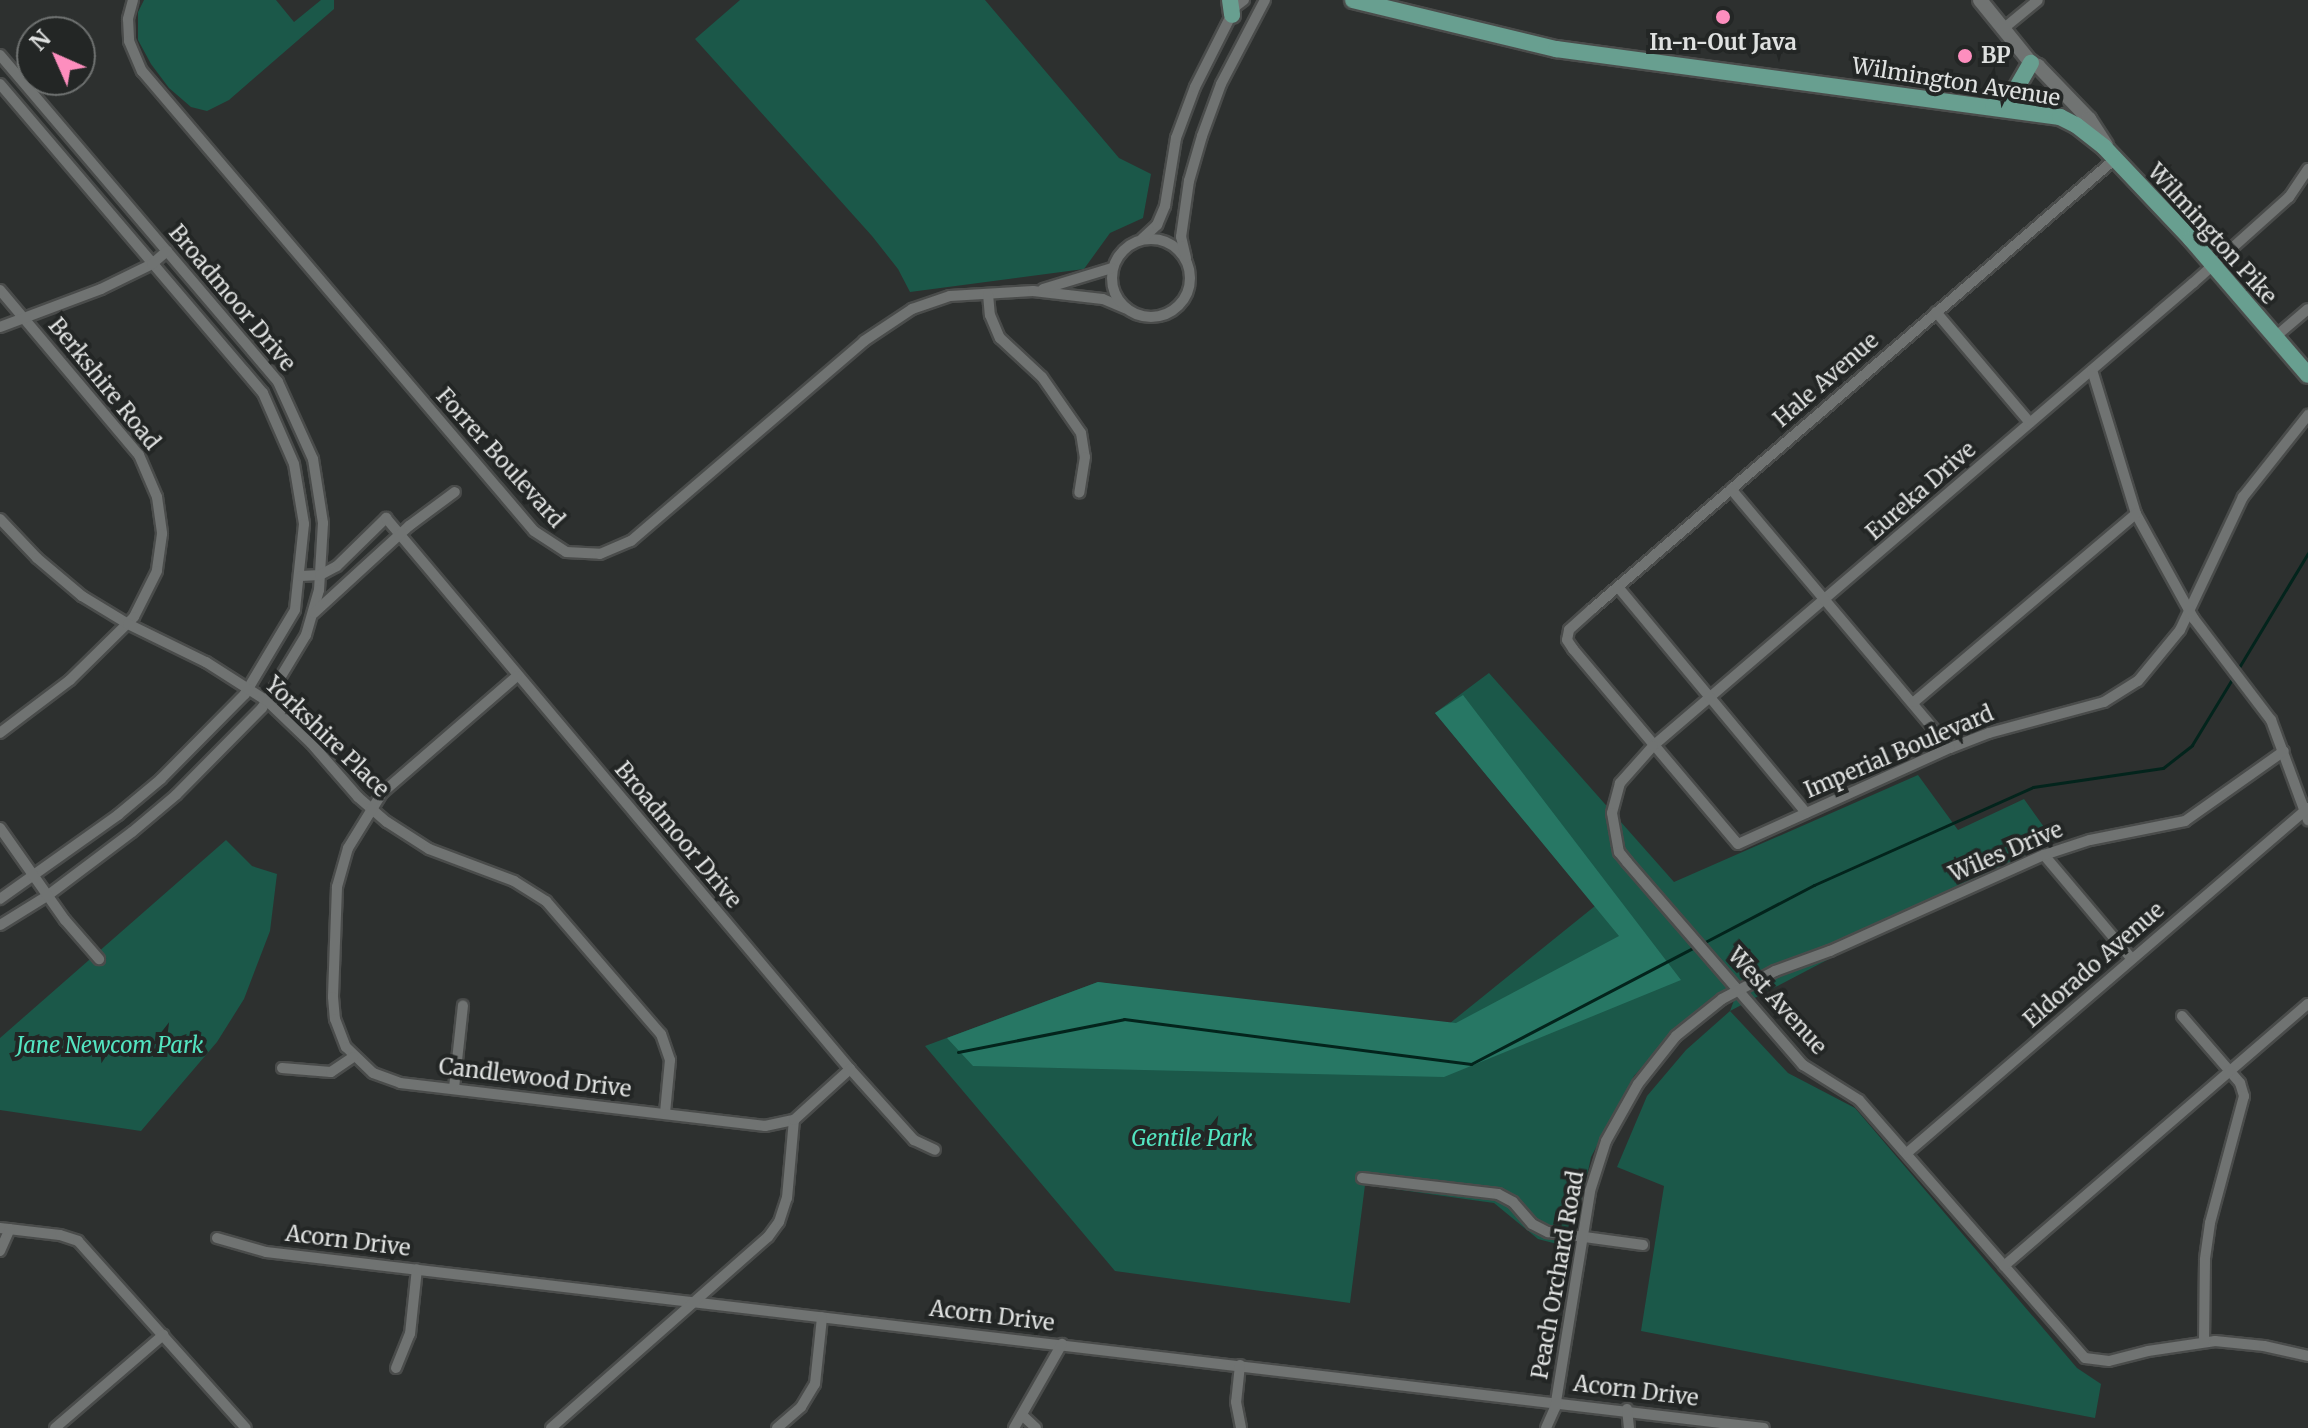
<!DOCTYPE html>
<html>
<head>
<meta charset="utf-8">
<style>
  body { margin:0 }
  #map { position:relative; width:2308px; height:1428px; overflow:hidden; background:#2d302f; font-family:Merriweather,serif }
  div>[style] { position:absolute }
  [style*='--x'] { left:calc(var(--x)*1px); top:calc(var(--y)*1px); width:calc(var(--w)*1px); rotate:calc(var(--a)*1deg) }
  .green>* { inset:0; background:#1b5849 }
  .forest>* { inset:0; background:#277764 }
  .stream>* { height:3px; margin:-1.5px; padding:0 1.5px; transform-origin:1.5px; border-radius:1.5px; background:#03241c }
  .roads { filter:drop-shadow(2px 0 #4a4c4b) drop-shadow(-2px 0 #4a4c4b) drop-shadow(0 2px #4a4c4b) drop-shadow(0 -2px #4a4c4b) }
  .minor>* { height:10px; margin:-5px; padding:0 5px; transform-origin:5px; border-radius:5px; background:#707372 }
  .minor>.ring { margin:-5px; padding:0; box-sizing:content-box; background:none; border:10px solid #707372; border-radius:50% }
  .secondary>* { height:14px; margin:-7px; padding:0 7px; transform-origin:7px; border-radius:7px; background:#707372 }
  .primary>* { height:16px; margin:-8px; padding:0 8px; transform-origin:8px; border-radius:8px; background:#689f90 }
  .dots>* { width:22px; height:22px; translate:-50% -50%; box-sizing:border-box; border:4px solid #232625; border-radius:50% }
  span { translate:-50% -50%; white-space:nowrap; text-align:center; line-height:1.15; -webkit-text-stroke:8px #232625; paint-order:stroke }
  .poi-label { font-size:22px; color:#dfe1e0; font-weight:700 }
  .left { translate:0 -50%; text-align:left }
  .street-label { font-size:22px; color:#dfe1e0 }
  .park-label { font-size:22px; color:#53e5c1; font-style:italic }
  .north { position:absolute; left:16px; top:16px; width:80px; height:80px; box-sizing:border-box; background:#232625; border:2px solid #6e7170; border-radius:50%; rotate:315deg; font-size:22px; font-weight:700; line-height:32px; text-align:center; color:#dfe1e0 }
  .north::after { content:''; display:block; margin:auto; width:28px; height:36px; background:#fd8ebe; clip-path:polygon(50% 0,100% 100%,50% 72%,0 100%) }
</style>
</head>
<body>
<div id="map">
  <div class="green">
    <i style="clip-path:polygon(144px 0,276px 0,294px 22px,321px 0,334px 0,334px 9px,229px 100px,207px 111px,191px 107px,169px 88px,151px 64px,138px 40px,138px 12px)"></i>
    <i style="clip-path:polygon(740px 0,985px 0,1119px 158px,1151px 174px,1143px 218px,1110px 233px,1084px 269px,910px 292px,898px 269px,872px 236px,695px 39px)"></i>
    <i style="clip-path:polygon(1489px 673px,1674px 882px,1918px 775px,1958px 830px,2024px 799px,2054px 841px,1730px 1011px,1788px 1073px,1855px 1108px,2077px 1368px,2101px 1384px,2095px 1418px,1641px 1331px,1664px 1186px,1617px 1167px,1647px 1096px,1686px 1050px,1730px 1011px,1738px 990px,1729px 988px,1710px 999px,1672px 1033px,1634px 1076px,1591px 1157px,1572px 1248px,1538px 1239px,1494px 1203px,1365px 1185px,1350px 1303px,1115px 1271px,925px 1046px,1098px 982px,1439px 1032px,1595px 906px,1435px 713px)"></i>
    <i style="clip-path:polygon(226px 840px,252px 866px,277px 874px,270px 931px,244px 999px,217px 1042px,141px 1131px,0 1110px,0 1038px)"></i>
  </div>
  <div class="forest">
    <i style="clip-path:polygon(1463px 695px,1681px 980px,1444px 1077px,973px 1066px,947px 1038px,1098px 982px,1456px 1023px,1619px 936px,1435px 713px)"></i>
  </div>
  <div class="stream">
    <i style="--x:2238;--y:669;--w:135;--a:-58.9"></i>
    <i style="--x:1705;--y:942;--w:123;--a:-27.6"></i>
    <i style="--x:1814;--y:885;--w:240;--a:-24.1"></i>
    <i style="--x:2033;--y:787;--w:131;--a:-8.3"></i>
    <i style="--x:2163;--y:768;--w:37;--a:-38"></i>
    <i style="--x:2192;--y:745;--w:81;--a:-58.7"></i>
    <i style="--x:958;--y:1052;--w:169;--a:-11.2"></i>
    <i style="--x:1124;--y:1019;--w:350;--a:7.4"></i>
    <i style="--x:1471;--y:1064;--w:250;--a:-27.6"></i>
  </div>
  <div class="roads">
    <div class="minor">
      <i style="--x:133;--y:0;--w:20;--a:105"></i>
      <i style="--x:128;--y:19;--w:22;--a:87"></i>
      <i style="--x:129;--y:41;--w:33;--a:67"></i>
      <i style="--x:142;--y:71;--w:604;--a:49.56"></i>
      <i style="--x:534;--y:531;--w:38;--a:33"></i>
      <i style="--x:566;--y:552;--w:34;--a:3"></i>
      <i style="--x:600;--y:554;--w:34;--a:-23"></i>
      <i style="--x:631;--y:541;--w:307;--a:-40.6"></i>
      <i style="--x:864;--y:341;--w:58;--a:-33.7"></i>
      <i style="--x:912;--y:309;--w:40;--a:-18.9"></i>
      <i style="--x:950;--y:296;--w:83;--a:-3.4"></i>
      <i style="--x:1033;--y:291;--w:70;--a:6.5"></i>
      <i style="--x:1103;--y:299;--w:25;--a:23"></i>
      <i style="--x:2003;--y:29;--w:45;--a:-39.6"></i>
      <i style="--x:0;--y:55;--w:429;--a:49.6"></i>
      <i style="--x:278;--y:382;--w:85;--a:65.6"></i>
      <i style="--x:313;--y:459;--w:65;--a:81.1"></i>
      <i style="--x:323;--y:523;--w:67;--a:93.4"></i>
      <i style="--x:319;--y:590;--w:47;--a:106.1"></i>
      <i style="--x:306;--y:635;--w:85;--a:121.1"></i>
      <i style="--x:262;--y:708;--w:122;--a:134.7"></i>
      <i style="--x:176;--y:795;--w:57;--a:139.9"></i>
      <i style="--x:132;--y:832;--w:106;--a:143"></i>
      <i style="--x:47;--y:896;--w:55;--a:148.3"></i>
      <i style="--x:0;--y:84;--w:406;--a:49.6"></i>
      <i style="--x:263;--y:393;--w:77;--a:66.4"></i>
      <i style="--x:294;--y:464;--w:61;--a:80.5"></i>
      <i style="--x:304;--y:524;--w:86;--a:96"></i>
      <i style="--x:295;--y:610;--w:98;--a:120.8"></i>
      <i style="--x:245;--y:694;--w:120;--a:134.7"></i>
      <i style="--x:161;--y:779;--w:56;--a:140.1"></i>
      <i style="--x:118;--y:815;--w:145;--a:144.6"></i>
      <i style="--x:2115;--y:159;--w:690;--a:139.29"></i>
      <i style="--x:1592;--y:609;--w:31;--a:138"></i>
      <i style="--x:1569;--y:630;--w:10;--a:101"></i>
      <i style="--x:1567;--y:640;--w:11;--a:56"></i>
      <i style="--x:1573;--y:649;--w:255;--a:49.8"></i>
      <i style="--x:1738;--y:844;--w:233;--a:-24.4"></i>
      <i style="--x:1950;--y:748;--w:42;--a:-21"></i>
      <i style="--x:1989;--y:733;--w:119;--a:-15.1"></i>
      <i style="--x:2104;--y:702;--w:40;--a:-32"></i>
      <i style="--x:2138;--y:681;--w:66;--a:-50.5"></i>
      <i style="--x:2180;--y:630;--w:147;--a:-64.7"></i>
      <i style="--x:2243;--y:497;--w:105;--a:-51.6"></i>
      <i style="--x:2308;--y:169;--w:34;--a:124"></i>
      <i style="--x:2289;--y:197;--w:129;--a:138.1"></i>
      <i style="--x:2193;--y:283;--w:711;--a:139.39"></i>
      <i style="--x:1653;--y:746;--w:50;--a:131.7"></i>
      <i style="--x:1620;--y:783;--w:31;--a:105"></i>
      <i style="--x:1612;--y:813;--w:40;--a:80"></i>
      <i style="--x:1619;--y:852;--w:13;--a:51"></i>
      <i style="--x:1627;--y:862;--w:269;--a:49.1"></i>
      <i style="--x:1803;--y:1065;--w:66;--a:32"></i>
      <i style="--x:1859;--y:1100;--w:343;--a:48.8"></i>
      <i style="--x:2085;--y:1358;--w:24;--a:7"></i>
      <i style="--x:2109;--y:1361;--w:40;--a:-14.4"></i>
      <i style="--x:2148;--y:1351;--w:68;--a:-8.5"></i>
      <i style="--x:2215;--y:1341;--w:49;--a:5.8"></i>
      <i style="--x:2264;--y:1346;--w:45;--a:12.8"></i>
      <i class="ring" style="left:1112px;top:239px;width:68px;height:68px"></i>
      <i style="--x:1142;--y:239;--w:21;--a:-43"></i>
      <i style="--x:1157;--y:225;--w:21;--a:-67"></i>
      <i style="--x:1165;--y:206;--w:69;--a:-80.8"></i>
      <i style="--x:1176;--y:138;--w:54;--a:-69.6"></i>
      <i style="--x:1195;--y:87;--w:91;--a:-63.2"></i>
      <i style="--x:1236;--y:6;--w:10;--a:-37"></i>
      <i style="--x:1186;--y:258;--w:22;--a:-103"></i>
      <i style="--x:1181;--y:237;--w:57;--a:-81.9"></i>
      <i style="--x:1189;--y:181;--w:47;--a:-73.9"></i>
      <i style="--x:1202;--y:136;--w:55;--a:-69.9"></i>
      <i style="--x:1221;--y:84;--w:95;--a:-62.4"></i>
      <i style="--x:1043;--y:289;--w:72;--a:-16.9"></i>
      <i style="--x:0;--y:290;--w:216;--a:49.9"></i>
      <i style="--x:139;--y:455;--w:46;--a:66.8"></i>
      <i style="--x:157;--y:497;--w:37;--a:82"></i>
      <i style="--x:162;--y:534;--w:37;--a:98"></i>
      <i style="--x:157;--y:571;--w:51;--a:116.6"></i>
      <i style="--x:134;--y:617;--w:90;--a:135.5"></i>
      <i style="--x:70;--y:680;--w:88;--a:142.9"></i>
      <i style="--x:988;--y:294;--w:21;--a:85"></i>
      <i style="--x:990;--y:315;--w:25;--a:67"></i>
      <i style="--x:1000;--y:338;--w:57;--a:42.9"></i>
      <i style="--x:1042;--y:377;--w:68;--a:55.1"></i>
      <i style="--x:1081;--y:433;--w:24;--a:81"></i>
      <i style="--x:1085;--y:457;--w:36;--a:99"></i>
      <i style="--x:1936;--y:312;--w:145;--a:49.7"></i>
      <i style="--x:0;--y:327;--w:108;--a:-20.6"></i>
      <i style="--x:101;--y:289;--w:57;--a:-26.1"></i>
      <i style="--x:152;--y:264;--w:20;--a:-41"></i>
      <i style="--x:2275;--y:337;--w:43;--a:-40.3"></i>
      <i style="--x:2092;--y:370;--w:151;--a:73"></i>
      <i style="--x:2136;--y:514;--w:120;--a:61.1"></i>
      <i style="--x:2194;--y:619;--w:127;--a:52.7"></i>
      <i style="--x:2271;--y:720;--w:107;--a:69.7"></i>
      <i style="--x:1731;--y:489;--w:339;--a:49.8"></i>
      <i style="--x:0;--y:519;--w:54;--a:46.5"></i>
      <i style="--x:37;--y:558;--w:59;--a:40.2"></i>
      <i style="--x:82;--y:596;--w:54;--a:31.3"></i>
      <i style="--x:128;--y:624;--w:87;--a:26"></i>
      <i style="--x:206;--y:662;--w:72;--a:32.6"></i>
      <i style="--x:267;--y:701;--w:61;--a:43.7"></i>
      <i style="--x:311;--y:743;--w:72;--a:49"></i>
      <i style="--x:358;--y:797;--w:38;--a:41"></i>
      <i style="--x:387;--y:822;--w:50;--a:32.7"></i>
      <i style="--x:429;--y:849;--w:91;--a:20.6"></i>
      <i style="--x:514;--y:881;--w:38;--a:32"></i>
      <i style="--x:546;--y:901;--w:176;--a:49.2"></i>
      <i style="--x:661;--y:1034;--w:28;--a:71"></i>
      <i style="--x:670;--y:1060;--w:53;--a:95.4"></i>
      <i style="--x:301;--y:576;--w:19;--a:-3"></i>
      <i style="--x:320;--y:575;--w:19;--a:-28"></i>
      <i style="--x:337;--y:566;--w:69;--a:-44.4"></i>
      <i style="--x:386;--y:518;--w:720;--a:49.9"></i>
      <i style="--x:850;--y:1069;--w:96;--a:48"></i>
      <i style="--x:914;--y:1140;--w:23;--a:25"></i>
      <i style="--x:1618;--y:587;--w:294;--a:50.2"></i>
      <i style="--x:314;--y:613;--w:129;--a:-42.5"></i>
      <i style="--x:409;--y:526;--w:57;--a:-36.5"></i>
      <i style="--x:517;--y:676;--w:179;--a:139.1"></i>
      <i style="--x:382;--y:793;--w:65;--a:121.7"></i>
      <i style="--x:348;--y:848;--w:41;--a:105.8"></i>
      <i style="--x:337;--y:887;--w:110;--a:92.1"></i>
      <i style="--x:333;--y:997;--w:22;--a:85"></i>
      <i style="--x:335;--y:1019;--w:30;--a:69"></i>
      <i style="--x:346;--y:1047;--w:37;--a:44"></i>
      <i style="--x:373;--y:1073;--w:29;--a:20"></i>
      <i style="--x:400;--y:1083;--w:368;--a:6.7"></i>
      <i style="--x:765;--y:1126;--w:30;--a:-12"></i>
      <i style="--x:1914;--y:702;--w:291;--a:-40.3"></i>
      <i style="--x:0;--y:828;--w:113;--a:54.8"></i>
      <i style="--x:65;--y:920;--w:52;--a:48.9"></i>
      <i style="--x:2044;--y:855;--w:136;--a:49.8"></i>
      <i style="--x:2182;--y:1016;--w:89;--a:49.1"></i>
      <i style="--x:2240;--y:1083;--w:14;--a:73"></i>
      <i style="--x:2244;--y:1096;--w:131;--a:105"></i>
      <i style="--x:2210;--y:1223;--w:37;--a:98"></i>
      <i style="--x:2205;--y:1260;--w:82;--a:90.7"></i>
      <i style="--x:282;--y:1068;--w:49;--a:4.7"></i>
      <i style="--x:331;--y:1072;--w:27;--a:-34"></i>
      <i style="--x:454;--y:1088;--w:83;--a:-83.8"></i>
      <i style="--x:1907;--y:1153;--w:529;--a:-40.71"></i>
      <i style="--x:1362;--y:1178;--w:137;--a:6.7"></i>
      <i style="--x:1498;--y:1194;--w:17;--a:28"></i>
      <i style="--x:1513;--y:1202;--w:29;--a:49"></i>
      <i style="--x:1532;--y:1224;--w:18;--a:27"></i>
      <i style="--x:1548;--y:1232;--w:96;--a:7.8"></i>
      <i style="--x:0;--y:1228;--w:60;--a:6.7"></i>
      <i style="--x:60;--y:1235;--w:19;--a:18"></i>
      <i style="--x:78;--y:1241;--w:251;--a:48.1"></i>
      <i style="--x:217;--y:1238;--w:51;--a:15.9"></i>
      <i style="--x:266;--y:1252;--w:1508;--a:6.7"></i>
      <i style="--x:0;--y:1251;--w:24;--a:-66"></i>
      <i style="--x:2004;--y:1266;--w:401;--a:-40.8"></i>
      <i style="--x:1240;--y:1365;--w:37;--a:96"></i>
      <i style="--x:1236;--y:1402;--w:26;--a:79"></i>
      <i style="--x:396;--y:1368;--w:37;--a:-68"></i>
      <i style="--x:410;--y:1334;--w:65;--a:-83.9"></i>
      <i style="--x:1627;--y:1409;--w:19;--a:84"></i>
      <i style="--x:1022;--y:1415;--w:19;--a:43"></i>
      <i style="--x:55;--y:1428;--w:143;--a:-40.7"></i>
      <i style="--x:551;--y:1428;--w:289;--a:-41.4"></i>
      <i style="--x:768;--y:1237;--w:19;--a:-54"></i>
      <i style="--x:779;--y:1222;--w:25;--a:-72"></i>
      <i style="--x:787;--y:1198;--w:78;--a:-84.9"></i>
      <i style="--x:794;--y:1120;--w:76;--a:-42.3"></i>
      <i style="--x:777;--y:1428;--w:32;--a:-41"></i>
      <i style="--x:801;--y:1407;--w:27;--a:-59"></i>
      <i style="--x:815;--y:1384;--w:67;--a:-84"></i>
      <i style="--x:1014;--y:1428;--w:97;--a:-60.3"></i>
      <i style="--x:1546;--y:1428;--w:22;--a:-66"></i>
      <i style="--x:1555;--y:1408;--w:220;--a:-80.8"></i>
      <i style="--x:1590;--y:1191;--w:52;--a:-72.3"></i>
      <i style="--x:1606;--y:1141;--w:65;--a:-60.7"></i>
      <i style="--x:1638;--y:1084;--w:61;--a:-51.6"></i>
      <i style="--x:1676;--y:1036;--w:59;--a:-38.8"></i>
      <i style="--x:1722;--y:999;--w:60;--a:-27.8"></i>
      <i style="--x:1775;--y:971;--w:59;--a:-20"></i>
      <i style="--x:1830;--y:951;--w:235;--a:-24.2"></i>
      <i style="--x:2044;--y:855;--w:48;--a:-18.1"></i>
      <i style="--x:2090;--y:840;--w:97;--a:-11.3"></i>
      <i style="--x:2185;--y:821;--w:121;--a:-35.3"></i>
    </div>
    <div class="secondary">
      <i style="--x:1980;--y:0;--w:81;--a:51"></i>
      <i style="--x:2031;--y:63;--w:8;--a:23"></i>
      <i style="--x:2038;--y:66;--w:74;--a:46.1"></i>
      <i style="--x:2089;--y:119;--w:31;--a:57"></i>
    </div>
    <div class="primary">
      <i style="--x:1230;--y:0;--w:15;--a:82"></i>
      <i style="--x:1353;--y:0;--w:209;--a:13.6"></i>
      <i style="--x:1556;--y:49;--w:509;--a:7.68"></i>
      <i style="--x:2060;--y:117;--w:18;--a:27"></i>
      <i style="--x:2076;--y:125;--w:36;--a:38"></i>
      <i style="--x:2104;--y:147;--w:127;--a:46.6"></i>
      <i style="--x:2191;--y:239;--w:179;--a:49.3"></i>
      <i style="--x:1993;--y:106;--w:23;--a:-31"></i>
      <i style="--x:2013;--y:94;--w:36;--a:-60"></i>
    </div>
  </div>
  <div class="dots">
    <i style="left:1723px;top:17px;background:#fd8ebe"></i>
    <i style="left:1965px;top:56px;background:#fd8ebe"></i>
  </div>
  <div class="poi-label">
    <span style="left:1723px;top:43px">In-n-Out Java</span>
    <span class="left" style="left:1981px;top:56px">BP</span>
  </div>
  <div class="street-label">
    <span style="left:1956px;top:82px;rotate:9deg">Wilmington Avenue</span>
    <span style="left:2212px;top:234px;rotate:48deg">Wilmington Pike</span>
    <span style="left:232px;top:298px;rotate:50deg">Broadmoor Drive</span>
    <span style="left:1826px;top:380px;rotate:-41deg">Hale Avenue</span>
    <span style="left:104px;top:384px;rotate:51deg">Berkshire Road</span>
    <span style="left:500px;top:458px;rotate:48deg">Forrer Boulevard</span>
    <span style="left:1921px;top:491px;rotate:-41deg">Eureka Drive</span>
    <span style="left:327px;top:737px;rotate:44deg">Yorkshire Place</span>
    <span style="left:1899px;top:752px;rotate:-23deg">Imperial Boulevard</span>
    <span style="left:678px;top:835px;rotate:50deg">Broadmoor Drive</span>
    <span style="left:2006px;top:852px;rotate:-23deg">Wiles Drive</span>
    <span style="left:2094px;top:965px;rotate:-41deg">Eldorado Avenue</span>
    <span style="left:1777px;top:1001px;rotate:48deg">West Avenue</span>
    <span style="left:535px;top:1078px;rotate:7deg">Candlewood Drive</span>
    <span style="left:348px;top:1241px;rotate:7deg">Acorn Drive</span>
    <span style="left:1558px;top:1275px;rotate:-80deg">Peach Orchard Road</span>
    <span style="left:992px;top:1316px;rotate:7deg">Acorn Drive</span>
    <span style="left:1636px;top:1391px;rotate:7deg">Acorn Drive</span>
  </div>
  <div class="park-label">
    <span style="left:110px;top:1046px">Jane Newcom Park</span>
    <span style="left:1192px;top:1139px">Gentile Park</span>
  </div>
  <div class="north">N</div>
</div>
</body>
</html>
